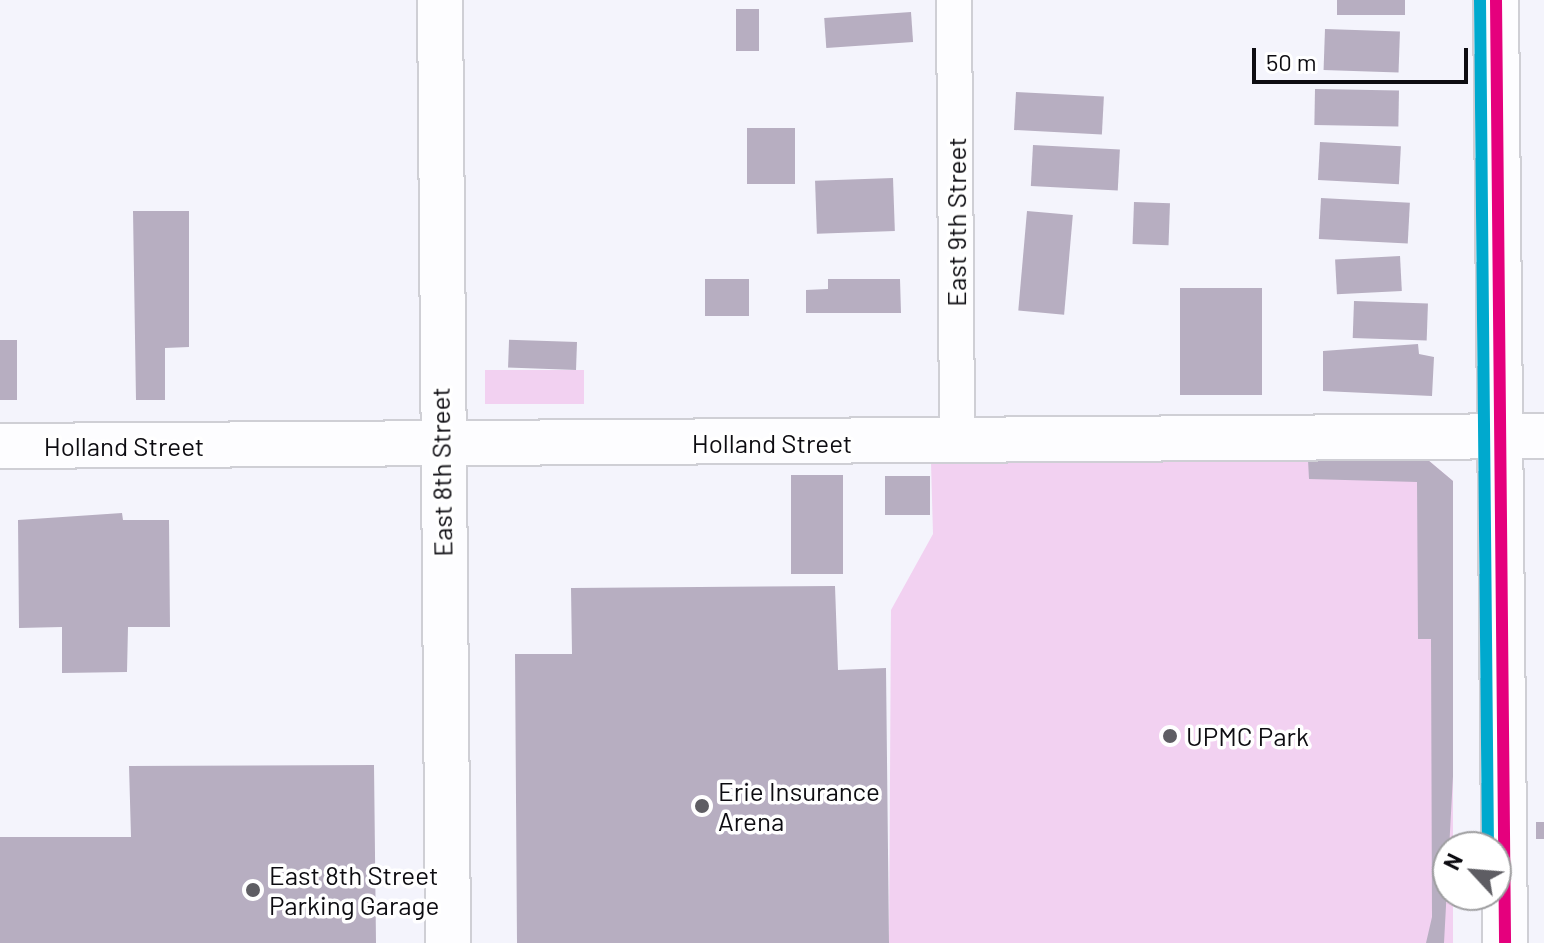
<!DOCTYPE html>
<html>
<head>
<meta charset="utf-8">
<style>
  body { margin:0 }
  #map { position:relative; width:1544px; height:943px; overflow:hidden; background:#f4f4fc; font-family:Barlow,sans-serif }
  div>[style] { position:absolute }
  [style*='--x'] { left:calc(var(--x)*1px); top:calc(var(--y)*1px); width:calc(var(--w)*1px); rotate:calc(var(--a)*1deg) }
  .green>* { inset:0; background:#f2d1f1; transform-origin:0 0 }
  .building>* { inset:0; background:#b7aec1; transform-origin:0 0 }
  .roads { filter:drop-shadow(2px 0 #cfcfd5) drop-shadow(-2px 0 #cfcfd5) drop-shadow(0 2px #cfcfd5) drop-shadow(0 -2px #cfcfd5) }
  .street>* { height:34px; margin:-17px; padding:0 17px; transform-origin:17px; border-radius:17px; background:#fdfdff }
  .secondary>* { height:44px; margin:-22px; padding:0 22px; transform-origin:22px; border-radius:22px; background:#fdfdff }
  .bus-1>* { height:12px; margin:-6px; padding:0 6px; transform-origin:6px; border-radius:6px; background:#e5007d }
  .bus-2>* { height:12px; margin:-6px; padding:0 6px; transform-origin:6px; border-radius:6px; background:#00a9ce }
  .dots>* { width:22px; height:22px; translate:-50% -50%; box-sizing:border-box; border:4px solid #fff; border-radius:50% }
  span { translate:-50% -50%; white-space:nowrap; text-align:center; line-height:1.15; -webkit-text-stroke:7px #fff; paint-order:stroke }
  .street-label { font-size:26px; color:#0d0c11 }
  .poi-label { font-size:26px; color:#0d0c11 }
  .left { translate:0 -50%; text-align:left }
  .north { position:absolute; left:1432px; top:831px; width:80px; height:80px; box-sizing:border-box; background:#fff; border:2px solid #9e9ea0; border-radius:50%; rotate:296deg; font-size:22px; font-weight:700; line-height:32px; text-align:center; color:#0d0c11 }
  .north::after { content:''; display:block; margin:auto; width:28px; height:36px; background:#5e5d63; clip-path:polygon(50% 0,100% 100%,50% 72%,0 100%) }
  .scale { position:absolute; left:1252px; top:48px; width:216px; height:36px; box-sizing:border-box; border:4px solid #0d0c11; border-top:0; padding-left:10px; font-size:24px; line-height:28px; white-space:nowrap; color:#0d0c11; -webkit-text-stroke:6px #fff; paint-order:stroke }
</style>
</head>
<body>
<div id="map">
  <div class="green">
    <i style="left:485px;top:370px;width:99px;height:34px"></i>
    <i style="clip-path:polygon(1422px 455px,1453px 481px,1453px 943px,889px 943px,891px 610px,933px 534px,931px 463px)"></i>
  </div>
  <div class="building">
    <i style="left:1337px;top:0;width:68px;height:15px"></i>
    <i style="left:736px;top:9px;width:23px;height:42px"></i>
    <i style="left:911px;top:12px;width:30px;height:87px;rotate:86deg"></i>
    <i style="left:1325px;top:29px;width:75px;height:41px;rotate:2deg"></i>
    <i style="left:1315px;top:89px;width:84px;height:36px;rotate:1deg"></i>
    <i style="left:1016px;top:92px;width:88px;height:38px;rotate:3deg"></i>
    <i style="left:747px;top:128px;width:48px;height:56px"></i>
    <i style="left:1320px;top:142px;width:81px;height:38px;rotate:3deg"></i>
    <i style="left:1033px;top:145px;width:87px;height:41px;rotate:3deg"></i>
    <i style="left:893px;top:178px;width:53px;height:78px;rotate:88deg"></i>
    <i style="left:1321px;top:198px;width:89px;height:41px;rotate:3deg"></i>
    <i style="left:1134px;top:202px;width:36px;height:42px;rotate:2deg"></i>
    <i style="clip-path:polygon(133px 211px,189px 211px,189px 347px,165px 348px,165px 400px,136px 400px)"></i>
    <i style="left:1027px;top:211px;width:46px;height:100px;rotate:5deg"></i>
    <i style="left:1400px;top:256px;width:35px;height:65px;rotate:87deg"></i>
    <i style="left:705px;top:279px;width:44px;height:37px"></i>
    <i style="clip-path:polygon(828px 279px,900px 279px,901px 313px,806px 313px,806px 290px,828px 289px)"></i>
    <i style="left:1262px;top:288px;width:107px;height:82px;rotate:90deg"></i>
    <i style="left:1354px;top:301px;width:74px;height:37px;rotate:2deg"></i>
    <i style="left:0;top:340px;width:17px;height:60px"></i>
    <i style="left:577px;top:342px;width:28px;height:68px;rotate:92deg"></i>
    <i style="clip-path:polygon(1418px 344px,1419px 354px,1434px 357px,1432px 396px,1323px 391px,1323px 351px)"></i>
    <i style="clip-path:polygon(1422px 455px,1453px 481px,1453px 776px,1444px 943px,1426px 943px,1432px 917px,1431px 639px,1418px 639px,1417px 482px,1309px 479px,1308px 460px)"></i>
    <i style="left:843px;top:475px;width:99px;height:52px;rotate:90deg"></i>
    <i style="left:930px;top:476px;width:39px;height:45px;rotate:90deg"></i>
    <i style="clip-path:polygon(122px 513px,123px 520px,169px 520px,170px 627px,128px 627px,127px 672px,62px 673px,62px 627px,19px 628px,18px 520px)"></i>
    <i style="clip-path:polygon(835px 586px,838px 670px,886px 668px,889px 943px,517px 943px,515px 654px,572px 654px,571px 588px)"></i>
    <i style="clip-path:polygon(374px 765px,376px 943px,0 943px,0 837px,131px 837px,129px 766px)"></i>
    <i style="left:1536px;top:822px;width:8px;height:17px"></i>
  </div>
  <div class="roads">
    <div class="street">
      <i style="--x:954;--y:0;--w:443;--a:89.6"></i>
    </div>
    <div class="secondary">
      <i style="--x:440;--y:0;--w:943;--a:89.51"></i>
      <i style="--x:1496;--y:0;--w:943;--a:89.45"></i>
      <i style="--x:0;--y:446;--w:1544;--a:-0.37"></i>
    </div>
  </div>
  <div class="bus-1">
    <i style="--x:1496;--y:0;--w:943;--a:89.45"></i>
  </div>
  <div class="bus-2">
    <i style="--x:1480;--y:0;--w:847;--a:89.46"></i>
  </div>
  <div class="dots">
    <i style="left:1170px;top:736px;background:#5e5d63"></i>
    <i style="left:702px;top:806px;background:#5e5d63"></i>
    <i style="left:253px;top:890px;background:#5e5d63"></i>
  </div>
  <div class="street-label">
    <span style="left:956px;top:222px;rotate:-90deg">East 9th Street</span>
    <span style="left:772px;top:443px">Holland Street</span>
    <span style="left:124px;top:446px">Holland Street</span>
    <span style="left:441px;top:472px;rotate:-91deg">East 8th Street</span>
  </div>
  <div class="poi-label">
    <span class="left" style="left:1186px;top:736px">UPMC Park</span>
    <span class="left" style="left:718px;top:806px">Erie Insurance<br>Arena</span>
    <span class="left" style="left:269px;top:890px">East 8th Street<br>Parking Garage</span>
  </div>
  <div class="north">N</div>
  <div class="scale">50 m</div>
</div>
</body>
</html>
